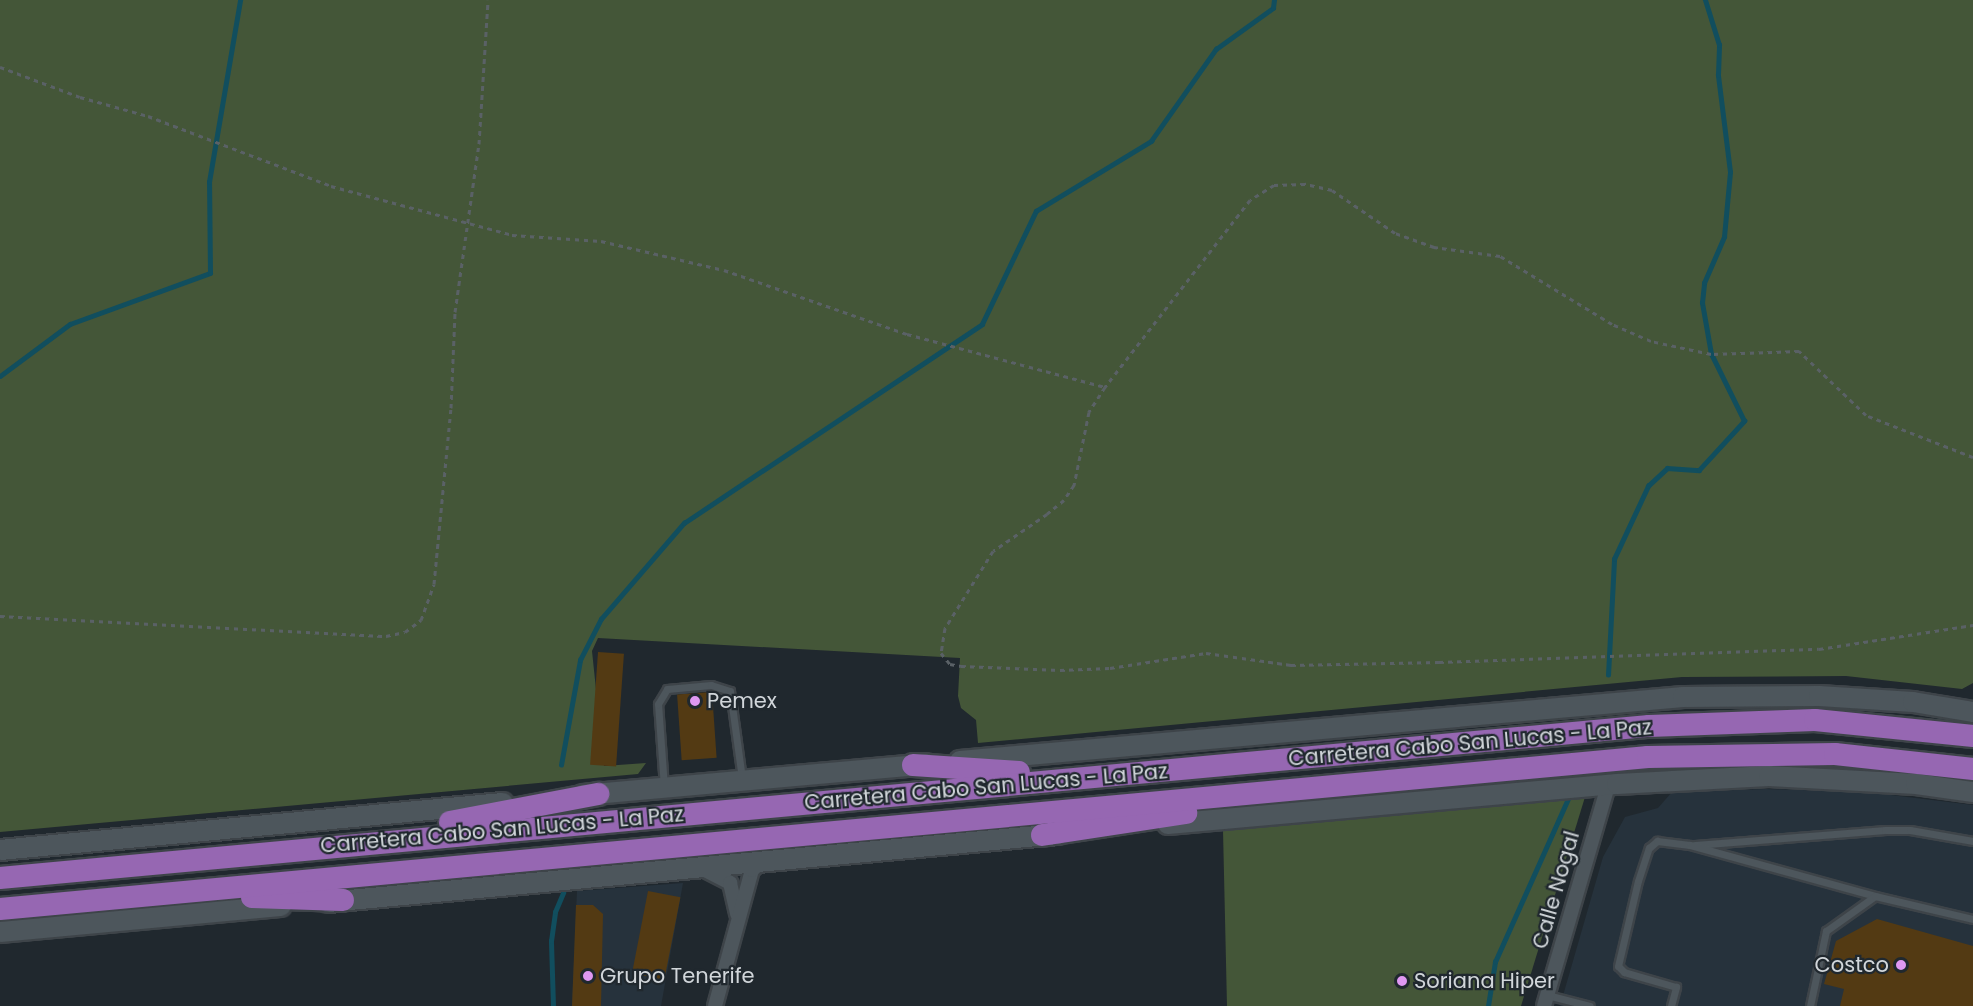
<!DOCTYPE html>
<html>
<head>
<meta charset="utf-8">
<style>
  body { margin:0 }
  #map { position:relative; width:1973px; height:1006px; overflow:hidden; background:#20282e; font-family:Poppins,sans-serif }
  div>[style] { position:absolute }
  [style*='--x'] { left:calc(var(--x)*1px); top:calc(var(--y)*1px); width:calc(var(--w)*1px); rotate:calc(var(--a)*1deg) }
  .built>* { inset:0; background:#26323c }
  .green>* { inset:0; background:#445638 }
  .stream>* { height:4.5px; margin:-2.25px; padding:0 2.25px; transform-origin:2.25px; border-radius:2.25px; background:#114e5e }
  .building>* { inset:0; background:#533a13; transform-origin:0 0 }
  .path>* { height:3px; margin-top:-1.5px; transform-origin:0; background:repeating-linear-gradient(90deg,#5a6166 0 4.5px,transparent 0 9px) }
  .roads { filter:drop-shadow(2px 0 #3e4449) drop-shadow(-2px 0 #3e4449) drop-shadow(0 2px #3e4449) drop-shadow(0 -2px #3e4449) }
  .service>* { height:7px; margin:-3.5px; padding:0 3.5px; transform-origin:3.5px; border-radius:3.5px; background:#4d565c }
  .minor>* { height:14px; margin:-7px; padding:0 7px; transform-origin:7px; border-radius:7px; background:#4d565c }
  .secondary>* { height:20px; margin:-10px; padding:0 10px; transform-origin:10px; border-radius:10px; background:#4d565c }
  .trunk>* { height:22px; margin:-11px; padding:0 11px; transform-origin:11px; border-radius:11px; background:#9667b2 }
  .dots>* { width:16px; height:16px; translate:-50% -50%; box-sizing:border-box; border:3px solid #20282e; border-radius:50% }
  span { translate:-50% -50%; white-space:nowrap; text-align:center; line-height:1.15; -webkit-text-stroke:4.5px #20282e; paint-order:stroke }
  .poi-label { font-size:21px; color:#d1d6da }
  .left { translate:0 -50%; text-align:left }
  .right { translate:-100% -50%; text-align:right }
  .street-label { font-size:21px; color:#d1d6da }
</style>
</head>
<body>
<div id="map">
  <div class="built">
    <i style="clip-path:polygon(1766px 789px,1866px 792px,1973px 805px,1973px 1006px,1560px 1006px,1603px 857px,1625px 817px,1658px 808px,1672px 792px)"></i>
    <i style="clip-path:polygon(683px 883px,661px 1006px,572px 1006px,577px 891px)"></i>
  </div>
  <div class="green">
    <i style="clip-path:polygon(0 0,1973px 0,1973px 683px,1962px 689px,1846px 676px,1682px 677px,978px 743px,976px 720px,961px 708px,958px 696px,960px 658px,598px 638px,592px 651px,604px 766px,646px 763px,638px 774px,0 832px)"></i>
    <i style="clip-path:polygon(1585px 797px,1521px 1006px,1227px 1006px,1223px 830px)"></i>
  </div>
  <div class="stream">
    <i style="--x:0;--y:376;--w:87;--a:-36.6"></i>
    <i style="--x:70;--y:324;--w:149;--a:-20"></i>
    <i style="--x:210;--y:273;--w:91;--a:-90.6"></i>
    <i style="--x:209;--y:182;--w:185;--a:-80.3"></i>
    <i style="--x:1608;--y:675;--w:116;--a:-87"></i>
    <i style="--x:1614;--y:559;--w:81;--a:-65"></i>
    <i style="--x:1648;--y:486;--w:26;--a:-43"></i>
    <i style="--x:1667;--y:468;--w:32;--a:4"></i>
    <i style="--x:1699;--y:470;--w:67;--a:-47.4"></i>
    <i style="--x:1744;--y:421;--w:75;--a:-116.2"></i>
    <i style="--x:1711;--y:354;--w:52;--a:-100"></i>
    <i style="--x:1702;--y:303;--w:20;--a:-84"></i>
    <i style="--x:1704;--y:283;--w:50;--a:-66.5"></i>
    <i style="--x:1724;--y:237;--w:65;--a:-84.7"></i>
    <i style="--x:1730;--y:172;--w:98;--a:-97.1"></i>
    <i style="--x:1718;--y:75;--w:30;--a:-88"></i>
    <i style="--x:1719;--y:45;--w:47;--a:-107.3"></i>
    <i style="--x:561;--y:765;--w:107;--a:-79.7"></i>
    <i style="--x:580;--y:660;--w:46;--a:-62.9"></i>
    <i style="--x:601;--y:619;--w:127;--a:-49.2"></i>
    <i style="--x:684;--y:523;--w:358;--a:-33.7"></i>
    <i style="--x:982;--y:324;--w:125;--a:-64.5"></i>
    <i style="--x:1036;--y:211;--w:135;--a:-31.3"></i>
    <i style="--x:1151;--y:141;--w:113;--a:-54.8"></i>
    <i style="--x:1216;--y:49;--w:70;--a:-35.7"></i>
    <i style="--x:1273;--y:8;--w:8;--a:-83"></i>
    <i style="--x:553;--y:1006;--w:65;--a:-91.8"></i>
    <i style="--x:551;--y:941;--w:29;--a:-82"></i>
    <i style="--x:555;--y:912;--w:21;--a:-67"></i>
    <i style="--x:1488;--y:1006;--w:45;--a:-81"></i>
    <i style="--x:1495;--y:962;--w:179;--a:-65.9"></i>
  </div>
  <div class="building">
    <i style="left:598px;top:652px;width:26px;height:113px;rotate:4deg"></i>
    <i style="left:712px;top:692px;width:66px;height:35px;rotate:86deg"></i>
    <i style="left:648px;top:891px;width:33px;height:84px;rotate:11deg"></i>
    <i style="clip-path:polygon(576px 905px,593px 905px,603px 914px,601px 1006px,572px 1006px)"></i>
    <i style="clip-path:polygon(1877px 919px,1973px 946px,1973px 1006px,1840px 1006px,1844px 989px,1824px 984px,1836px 941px)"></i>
  </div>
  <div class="path">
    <i style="--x:0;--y:67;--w:85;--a:20.6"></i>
    <i style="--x:80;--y:97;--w:71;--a:15.6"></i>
    <i style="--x:148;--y:116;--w:196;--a:20.9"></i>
    <i style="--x:331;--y:186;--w:188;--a:15.1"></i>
    <i style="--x:512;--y:235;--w:89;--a:3.9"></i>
    <i style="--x:601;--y:241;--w:126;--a:13.3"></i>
    <i style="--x:724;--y:270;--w:194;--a:19.3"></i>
    <i style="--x:907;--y:334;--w:205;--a:15"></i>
    <i style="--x:1973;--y:457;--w:115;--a:-158.6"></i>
    <i style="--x:1866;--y:415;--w:93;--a:-136.3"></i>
    <i style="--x:1799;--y:351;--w:88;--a:178"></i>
    <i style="--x:1711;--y:354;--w:61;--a:-167.8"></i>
    <i style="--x:1651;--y:341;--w:43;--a:-156.4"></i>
    <i style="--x:1612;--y:324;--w:131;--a:-148.7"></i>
    <i style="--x:1500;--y:256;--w:67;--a:-172.2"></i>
    <i style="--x:1434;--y:247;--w:41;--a:-160.3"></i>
    <i style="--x:1395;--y:233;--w:76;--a:-145.7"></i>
    <i style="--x:1332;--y:190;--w:28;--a:-167"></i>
    <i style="--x:1305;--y:184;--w:31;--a:178"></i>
    <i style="--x:1274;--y:185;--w:28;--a:148"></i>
    <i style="--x:1250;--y:200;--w:237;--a:127.8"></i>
    <i style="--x:1105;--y:387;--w:30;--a:123"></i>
    <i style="--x:1089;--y:412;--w:75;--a:101.6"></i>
    <i style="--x:1074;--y:485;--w:18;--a:124"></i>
    <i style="--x:1064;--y:500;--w:22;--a:141"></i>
    <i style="--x:1047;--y:514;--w:65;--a:145.6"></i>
    <i style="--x:993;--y:551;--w:91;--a:121.9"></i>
    <i style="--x:945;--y:628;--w:25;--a:99"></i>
    <i style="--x:941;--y:653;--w:14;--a:51"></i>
    <i style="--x:950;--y:664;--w:11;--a:10"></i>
    <i style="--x:961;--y:666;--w:99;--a:2.3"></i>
    <i style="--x:1060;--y:670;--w:50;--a:-2.3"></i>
    <i style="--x:1110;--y:668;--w:97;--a:-8.9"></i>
    <i style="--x:1206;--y:653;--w:86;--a:8"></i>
    <i style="--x:1291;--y:665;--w:148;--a:-1.2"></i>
    <i style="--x:1439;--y:662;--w:380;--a:-2"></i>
    <i style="--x:1819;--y:649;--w:156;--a:-8.9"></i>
    <i style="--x:0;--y:616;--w:387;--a:3"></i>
    <i style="--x:386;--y:636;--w:19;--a:-12"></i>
    <i style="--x:405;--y:632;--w:20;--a:-37"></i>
    <i style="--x:421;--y:620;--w:38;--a:-70"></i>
    <i style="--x:434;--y:584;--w:177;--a:-84.5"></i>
    <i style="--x:451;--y:408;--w:96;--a:-87.6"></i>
    <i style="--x:455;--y:312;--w:170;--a:-81.9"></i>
    <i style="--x:479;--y:144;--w:144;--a:-86.4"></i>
  </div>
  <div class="roads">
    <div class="service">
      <i style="--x:664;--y:787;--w:83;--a:-94.1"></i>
      <i style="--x:658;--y:704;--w:17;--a:-59"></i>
      <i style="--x:667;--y:689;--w:44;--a:-5.2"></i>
      <i style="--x:711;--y:685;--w:20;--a:18"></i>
      <i style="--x:730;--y:691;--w:89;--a:82.2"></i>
      <i style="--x:1695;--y:845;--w:191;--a:-4.5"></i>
      <i style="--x:1885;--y:830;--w:25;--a:0"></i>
      <i style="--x:1910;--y:830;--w:64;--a:9.9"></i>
      <i style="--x:1547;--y:995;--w:44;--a:14.3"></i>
      <i style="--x:1671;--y:1006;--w:20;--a:-75"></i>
      <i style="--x:1676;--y:987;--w:54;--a:-163.9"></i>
      <i style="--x:1624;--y:972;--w:8;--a:-135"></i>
      <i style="--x:1618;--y:966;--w:87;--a:-76.8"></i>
      <i style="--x:1638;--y:881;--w:35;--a:-72"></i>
      <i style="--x:1649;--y:848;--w:11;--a:-41"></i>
      <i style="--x:1657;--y:841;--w:33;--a:7"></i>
      <i style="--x:1690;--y:845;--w:192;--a:15.4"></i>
      <i style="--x:1810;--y:1006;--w:77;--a:-78"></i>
      <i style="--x:1826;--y:931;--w:60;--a:-35.5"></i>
      <i style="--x:1875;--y:896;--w:101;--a:13.2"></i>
    </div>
    <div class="minor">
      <i style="--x:701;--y:868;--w:33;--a:27"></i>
      <i style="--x:730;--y:883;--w:32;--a:77"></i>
      <i style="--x:715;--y:1006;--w:141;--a:-74.8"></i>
      <i style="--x:752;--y:870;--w:13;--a:-42"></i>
      <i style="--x:1544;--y:1006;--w:230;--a:-73.8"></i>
    </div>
    <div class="secondary">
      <i style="--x:960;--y:761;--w:726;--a:-5.06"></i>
      <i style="--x:1683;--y:697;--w:136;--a:-0.4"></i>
      <i style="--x:1819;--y:696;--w:94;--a:3.7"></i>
      <i style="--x:1913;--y:702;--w:61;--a:9.5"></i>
      <i style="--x:583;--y:795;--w:345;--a:-5.1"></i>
      <i style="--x:1168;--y:824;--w:451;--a:-5.1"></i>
      <i style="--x:1617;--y:784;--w:152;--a:-3"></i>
      <i style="--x:1769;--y:776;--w:147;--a:3.1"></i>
      <i style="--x:1916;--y:784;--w:58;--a:8"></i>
      <i style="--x:0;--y:850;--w:505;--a:-5.34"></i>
      <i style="--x:328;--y:902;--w:733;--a:-5.32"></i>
      <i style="--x:0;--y:932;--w:282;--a:-5.3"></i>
    </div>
    <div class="trunk">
      <i style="--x:913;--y:765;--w:106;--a:3.8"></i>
      <i style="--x:450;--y:822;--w:151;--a:-10.7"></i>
      <i style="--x:1042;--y:835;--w:146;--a:-8.7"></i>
      <i style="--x:0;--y:878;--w:1656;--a:-5.27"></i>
      <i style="--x:1649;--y:726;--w:166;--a:-2.1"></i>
      <i style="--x:1815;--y:720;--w:159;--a:5.8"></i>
      <i style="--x:252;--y:897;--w:91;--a:1.9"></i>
      <i style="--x:0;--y:909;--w:1655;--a:-5.27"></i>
      <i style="--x:1648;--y:757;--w:187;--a:-0.9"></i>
      <i style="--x:1835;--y:754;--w:139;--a:6.2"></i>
    </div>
  </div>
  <div class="dots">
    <i style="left:695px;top:701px;background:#df98f2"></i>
    <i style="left:1901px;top:965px;background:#df98f2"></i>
    <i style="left:588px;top:976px;background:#df98f2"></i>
    <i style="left:1402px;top:981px;background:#df98f2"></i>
  </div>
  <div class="poi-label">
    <span class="left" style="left:707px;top:701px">Pemex</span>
    <span class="right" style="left:1889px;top:965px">Costco</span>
    <span class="left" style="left:600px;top:976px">Grupo Tenerife</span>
    <span class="left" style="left:1414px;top:981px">Soriana Hiper</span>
  </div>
  <div class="street-label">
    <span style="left:1470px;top:743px;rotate:-5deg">Carretera Cabo San Lucas - La Paz</span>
    <span style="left:986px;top:787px;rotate:-5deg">Carretera Cabo San Lucas - La Paz</span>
    <span style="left:502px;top:830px;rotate:-5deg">Carretera Cabo San Lucas - La Paz</span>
    <span style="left:1556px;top:890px;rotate:-74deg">Calle Nogal</span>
  </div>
</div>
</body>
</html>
